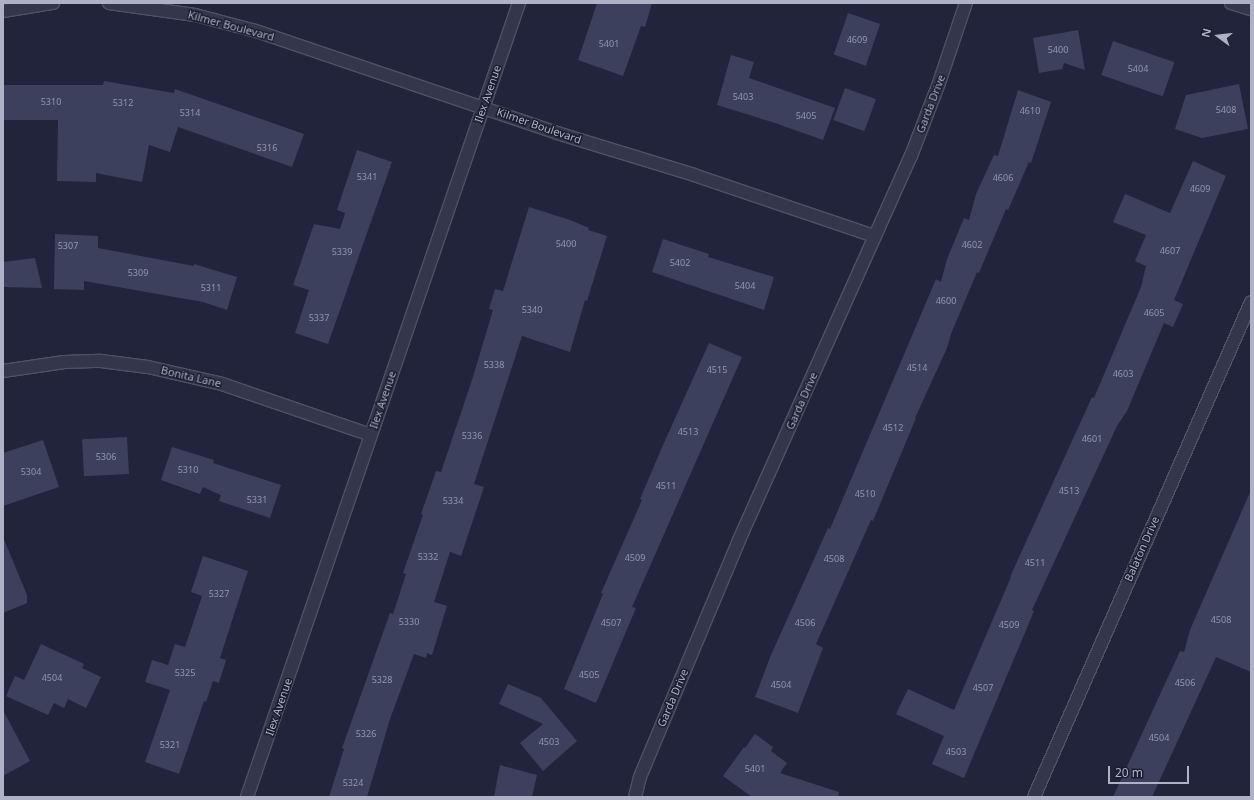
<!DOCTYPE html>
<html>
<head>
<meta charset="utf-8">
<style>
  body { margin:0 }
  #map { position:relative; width:1254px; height:800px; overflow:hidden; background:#21243b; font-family:"Noto Sans",sans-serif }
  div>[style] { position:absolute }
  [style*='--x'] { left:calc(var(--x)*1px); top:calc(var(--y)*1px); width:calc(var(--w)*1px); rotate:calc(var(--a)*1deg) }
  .building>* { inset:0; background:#3c405c; transform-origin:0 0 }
  .roads { filter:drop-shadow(1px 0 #4f5266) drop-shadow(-1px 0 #4f5266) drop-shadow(0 1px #4f5266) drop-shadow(0 -1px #4f5266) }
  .minor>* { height:12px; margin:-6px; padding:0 6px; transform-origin:6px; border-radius:6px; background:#34374b }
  span { translate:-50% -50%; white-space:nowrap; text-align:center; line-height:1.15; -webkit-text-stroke:3px #1a1d30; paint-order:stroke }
  .number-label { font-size:9px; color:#9296ac }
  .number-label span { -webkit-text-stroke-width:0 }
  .street-label { font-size:11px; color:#afb2c7 }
  .frame { position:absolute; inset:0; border:4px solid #afb2c7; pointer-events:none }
  .north { position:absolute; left:1198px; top:16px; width:40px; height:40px; -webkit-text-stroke:3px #1a1d30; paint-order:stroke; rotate:285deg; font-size:11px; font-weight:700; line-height:16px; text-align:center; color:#afb2c7 }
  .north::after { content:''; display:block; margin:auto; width:14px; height:18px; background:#afb2c7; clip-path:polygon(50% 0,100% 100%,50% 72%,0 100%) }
  .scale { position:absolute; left:1108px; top:766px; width:81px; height:18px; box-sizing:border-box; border:2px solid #afb2c7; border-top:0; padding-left:5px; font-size:12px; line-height:14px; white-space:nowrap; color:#afb2c7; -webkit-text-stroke:3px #1a1d30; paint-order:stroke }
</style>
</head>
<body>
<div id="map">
  <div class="building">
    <i style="clip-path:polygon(597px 3px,652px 3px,645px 27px,641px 26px,623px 76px,578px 60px)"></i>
    <i style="left:848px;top:13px;width:34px;height:44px;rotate:19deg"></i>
    <i style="clip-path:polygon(1078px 30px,1085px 70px,1064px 63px,1062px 69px,1039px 73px,1033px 38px)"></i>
    <i style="left:1113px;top:41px;width:65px;height:36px;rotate:19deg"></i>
    <i style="clip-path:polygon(731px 55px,754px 62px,749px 78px,835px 108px,823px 140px,772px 122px,717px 105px)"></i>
    <i style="clip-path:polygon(104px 81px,174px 93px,175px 89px,304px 134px,292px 167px,178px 127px,170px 152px,149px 145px,142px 182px,96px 173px,96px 182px,57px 181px,58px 120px,3px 120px,3px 85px,103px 85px)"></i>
    <i style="clip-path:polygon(1239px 84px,1248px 129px,1202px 138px,1175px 129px,1186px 95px)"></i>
    <i style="left:845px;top:88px;width:33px;height:34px;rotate:20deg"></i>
    <i style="clip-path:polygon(1018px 90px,1051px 102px,1031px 163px,1029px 162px,1008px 210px,1006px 209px,979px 273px,977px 272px,951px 334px,947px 348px,915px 418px,916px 418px,873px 521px,871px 520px,816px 644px,823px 648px,798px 713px,755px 697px,771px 655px,828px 528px,830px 529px,936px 279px,941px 282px,947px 259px,964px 218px,969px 220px,976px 194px,994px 155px,998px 156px)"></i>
    <i style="clip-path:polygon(357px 150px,392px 162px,328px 344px,295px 333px,309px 290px,293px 285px,314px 224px,340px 229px,345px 213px,337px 210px)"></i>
    <i style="clip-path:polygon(1193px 161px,1226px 176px,1174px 300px,1183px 304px,1173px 327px,1164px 323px,1127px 411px,1117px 426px,1032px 610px,1034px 611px,964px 778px,932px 764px,944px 736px,896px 714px,908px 689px,954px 710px,1011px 577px,1010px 577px,1092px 397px,1094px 398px,1141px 287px,1146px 266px,1135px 261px,1146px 235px,1113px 222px,1125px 194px,1170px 213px)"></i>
    <i style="clip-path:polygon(529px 207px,570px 220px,589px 228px,588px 230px,607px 236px,587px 301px,585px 300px,570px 352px,522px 336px,474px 484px,484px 487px,461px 556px,450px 552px,434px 602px,447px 606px,432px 655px,427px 653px,426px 658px,414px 654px,390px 719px,367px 797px,329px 797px,344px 749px,342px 748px,390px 613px,393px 614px,406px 574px,403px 573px,423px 515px,421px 514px,436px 471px,441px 472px,472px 380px,493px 310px,489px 309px,495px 289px,503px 291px)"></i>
    <i style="clip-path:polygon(55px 234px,98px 236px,98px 248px,194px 266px,194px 264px,237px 277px,227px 310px,203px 302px,84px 281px,84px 290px,54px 289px)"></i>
    <i style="clip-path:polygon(663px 239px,709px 254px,708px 257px,774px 277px,764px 310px,652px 272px)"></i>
    <i style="clip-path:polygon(35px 258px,42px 288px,3px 287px,3px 262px)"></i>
    <i style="clip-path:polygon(709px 343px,742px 357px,632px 607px,636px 608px,596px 703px,564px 689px,603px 594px,601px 593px,642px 500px,640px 499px,663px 445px)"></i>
    <i style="left:127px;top:437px;width:37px;height:45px;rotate:87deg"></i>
    <i style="clip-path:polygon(43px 440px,59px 487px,3px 506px,3px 453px)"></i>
    <i style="clip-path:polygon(172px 447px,214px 460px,213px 463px,281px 485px,270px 518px,219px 501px,221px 495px,203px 487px,200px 494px,161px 480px)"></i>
    <i style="clip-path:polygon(1251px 490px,1251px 672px,1216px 657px,1152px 797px,1113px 797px,1180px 651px,1184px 652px,1190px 630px)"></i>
    <i style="clip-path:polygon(3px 537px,27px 595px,27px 603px,3px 613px)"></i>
    <i style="clip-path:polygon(203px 556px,248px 571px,220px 658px,226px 660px,219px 683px,213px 681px,206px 702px,204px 701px,179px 774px,145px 762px,170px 690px,145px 682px,152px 660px,168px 665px,175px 644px,185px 647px,202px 596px,191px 592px)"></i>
    <i style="clip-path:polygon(41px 644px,84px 664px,82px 668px,101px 677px,86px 708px,68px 699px,64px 708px,54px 703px,48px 715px,6px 696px,15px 676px,24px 680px)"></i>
    <i style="clip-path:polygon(508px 684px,541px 698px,577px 741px,543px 771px,520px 743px,543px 724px,499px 704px)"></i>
    <i style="clip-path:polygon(3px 710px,30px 761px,3px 776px)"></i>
    <i style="clip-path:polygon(755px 734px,773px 747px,771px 751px,787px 763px,780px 773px,839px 792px,838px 797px,752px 797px,723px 776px,744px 747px,745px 748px)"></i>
    <i style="clip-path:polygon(500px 765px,537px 775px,532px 797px,494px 797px)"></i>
  </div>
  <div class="roads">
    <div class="minor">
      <i style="--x:109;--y:3;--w:87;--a:7.9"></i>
      <i style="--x:195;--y:15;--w:63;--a:14.7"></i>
      <i style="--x:256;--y:31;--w:318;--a:18.7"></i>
      <i style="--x:557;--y:133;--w:143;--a:17"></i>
      <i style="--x:694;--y:175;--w:190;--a:18.7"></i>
      <i style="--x:1231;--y:3;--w:21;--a:17"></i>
      <i style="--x:3;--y:11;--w:51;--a:-9.1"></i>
      <i style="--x:3;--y:371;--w:62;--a:-8.4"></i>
      <i style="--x:64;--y:362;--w:37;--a:-2"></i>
      <i style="--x:101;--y:361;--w:47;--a:7.3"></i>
      <i style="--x:148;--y:367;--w:76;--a:12.9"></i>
      <i style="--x:222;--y:384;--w:157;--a:18.9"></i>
      <i style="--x:247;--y:797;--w:839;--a:-71.09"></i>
      <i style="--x:635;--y:797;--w:21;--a:-76"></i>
      <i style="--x:640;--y:777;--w:257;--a:-67.3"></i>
      <i style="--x:739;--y:540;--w:421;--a:-65.9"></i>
      <i style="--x:911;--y:156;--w:78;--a:-69"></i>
      <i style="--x:939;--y:83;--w:84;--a:-71.4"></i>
      <i style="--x:1034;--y:797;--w:540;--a:-66.33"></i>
    </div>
  </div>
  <div class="number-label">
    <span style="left:857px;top:40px">4609</span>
    <span style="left:609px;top:44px">5401</span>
    <span style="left:1058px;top:50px">5400</span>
    <span style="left:1138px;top:69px">5404</span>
    <span style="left:743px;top:97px">5403</span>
    <span style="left:51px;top:102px">5310</span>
    <span style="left:123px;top:103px">5312</span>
    <span style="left:1226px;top:110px">5408</span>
    <span style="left:1030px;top:111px">4610</span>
    <span style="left:190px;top:113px">5314</span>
    <span style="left:806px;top:116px">5405</span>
    <span style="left:267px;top:148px">5316</span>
    <span style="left:367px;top:177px">5341</span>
    <span style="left:1003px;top:178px">4606</span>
    <span style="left:1200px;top:189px">4609</span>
    <span style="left:566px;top:244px">5400</span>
    <span style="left:972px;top:245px">4602</span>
    <span style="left:68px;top:246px">5307</span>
    <span style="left:1170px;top:251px">4607</span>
    <span style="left:342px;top:252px">5339</span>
    <span style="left:680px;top:263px">5402</span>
    <span style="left:138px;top:273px">5309</span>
    <span style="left:745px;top:286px">5404</span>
    <span style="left:211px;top:288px">5311</span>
    <span style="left:946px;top:301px">4600</span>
    <span style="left:532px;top:310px">5340</span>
    <span style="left:1154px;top:313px">4605</span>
    <span style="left:319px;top:318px">5337</span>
    <span style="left:494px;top:365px">5338</span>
    <span style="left:917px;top:368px">4514</span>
    <span style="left:717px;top:370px">4515</span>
    <span style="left:1123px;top:374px">4603</span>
    <span style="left:893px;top:428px">4512</span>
    <span style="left:688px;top:432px">4513</span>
    <span style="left:472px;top:436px">5336</span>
    <span style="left:1092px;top:439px">4601</span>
    <span style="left:106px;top:457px">5306</span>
    <span style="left:188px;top:470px">5310</span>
    <span style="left:31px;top:472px">5304</span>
    <span style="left:666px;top:486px">4511</span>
    <span style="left:1069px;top:491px">4513</span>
    <span style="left:865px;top:494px">4510</span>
    <span style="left:257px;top:500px">5331</span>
    <span style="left:453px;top:501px">5334</span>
    <span style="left:428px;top:557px">5332</span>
    <span style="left:635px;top:558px">4509</span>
    <span style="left:834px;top:559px">4508</span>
    <span style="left:1035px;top:563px">4511</span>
    <span style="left:219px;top:594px">5327</span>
    <span style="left:1221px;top:620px">4508</span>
    <span style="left:409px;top:622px">5330</span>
    <span style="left:611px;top:623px">4507</span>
    <span style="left:805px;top:623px">4506</span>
    <span style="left:1009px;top:625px">4509</span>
    <span style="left:185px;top:673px">5325</span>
    <span style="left:589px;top:675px">4505</span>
    <span style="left:52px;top:678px">4504</span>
    <span style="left:382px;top:680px">5328</span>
    <span style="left:1185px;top:683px">4506</span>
    <span style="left:781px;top:685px">4504</span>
    <span style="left:983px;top:688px">4507</span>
    <span style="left:366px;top:734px">5326</span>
    <span style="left:1159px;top:738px">4504</span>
    <span style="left:549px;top:742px">4503</span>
    <span style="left:170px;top:745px">5321</span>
    <span style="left:956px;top:752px">4503</span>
    <span style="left:755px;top:769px">5401</span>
    <span style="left:353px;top:783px">5324</span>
  </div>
  <div class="street-label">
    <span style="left:231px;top:26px;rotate:15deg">Kilmer Boulevard</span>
    <span style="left:488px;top:94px;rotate:-71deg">Ilex Avenue</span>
    <span style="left:931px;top:104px;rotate:-69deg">Garda Drive</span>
    <span style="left:539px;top:126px;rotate:19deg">Kilmer Boulevard</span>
    <span style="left:191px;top:377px;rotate:13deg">Bonita Lane</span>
    <span style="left:383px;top:400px;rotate:-71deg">Ilex Avenue</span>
    <span style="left:802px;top:401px;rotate:-66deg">Garda Drive</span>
    <span style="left:1142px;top:549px;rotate:-66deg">Balaton Drive</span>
    <span style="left:673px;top:698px;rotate:-67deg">Garda Drive</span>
    <span style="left:279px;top:707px;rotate:-71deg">Ilex Avenue</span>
  </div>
  <div class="frame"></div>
  <div class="north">N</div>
  <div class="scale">20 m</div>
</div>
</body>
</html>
